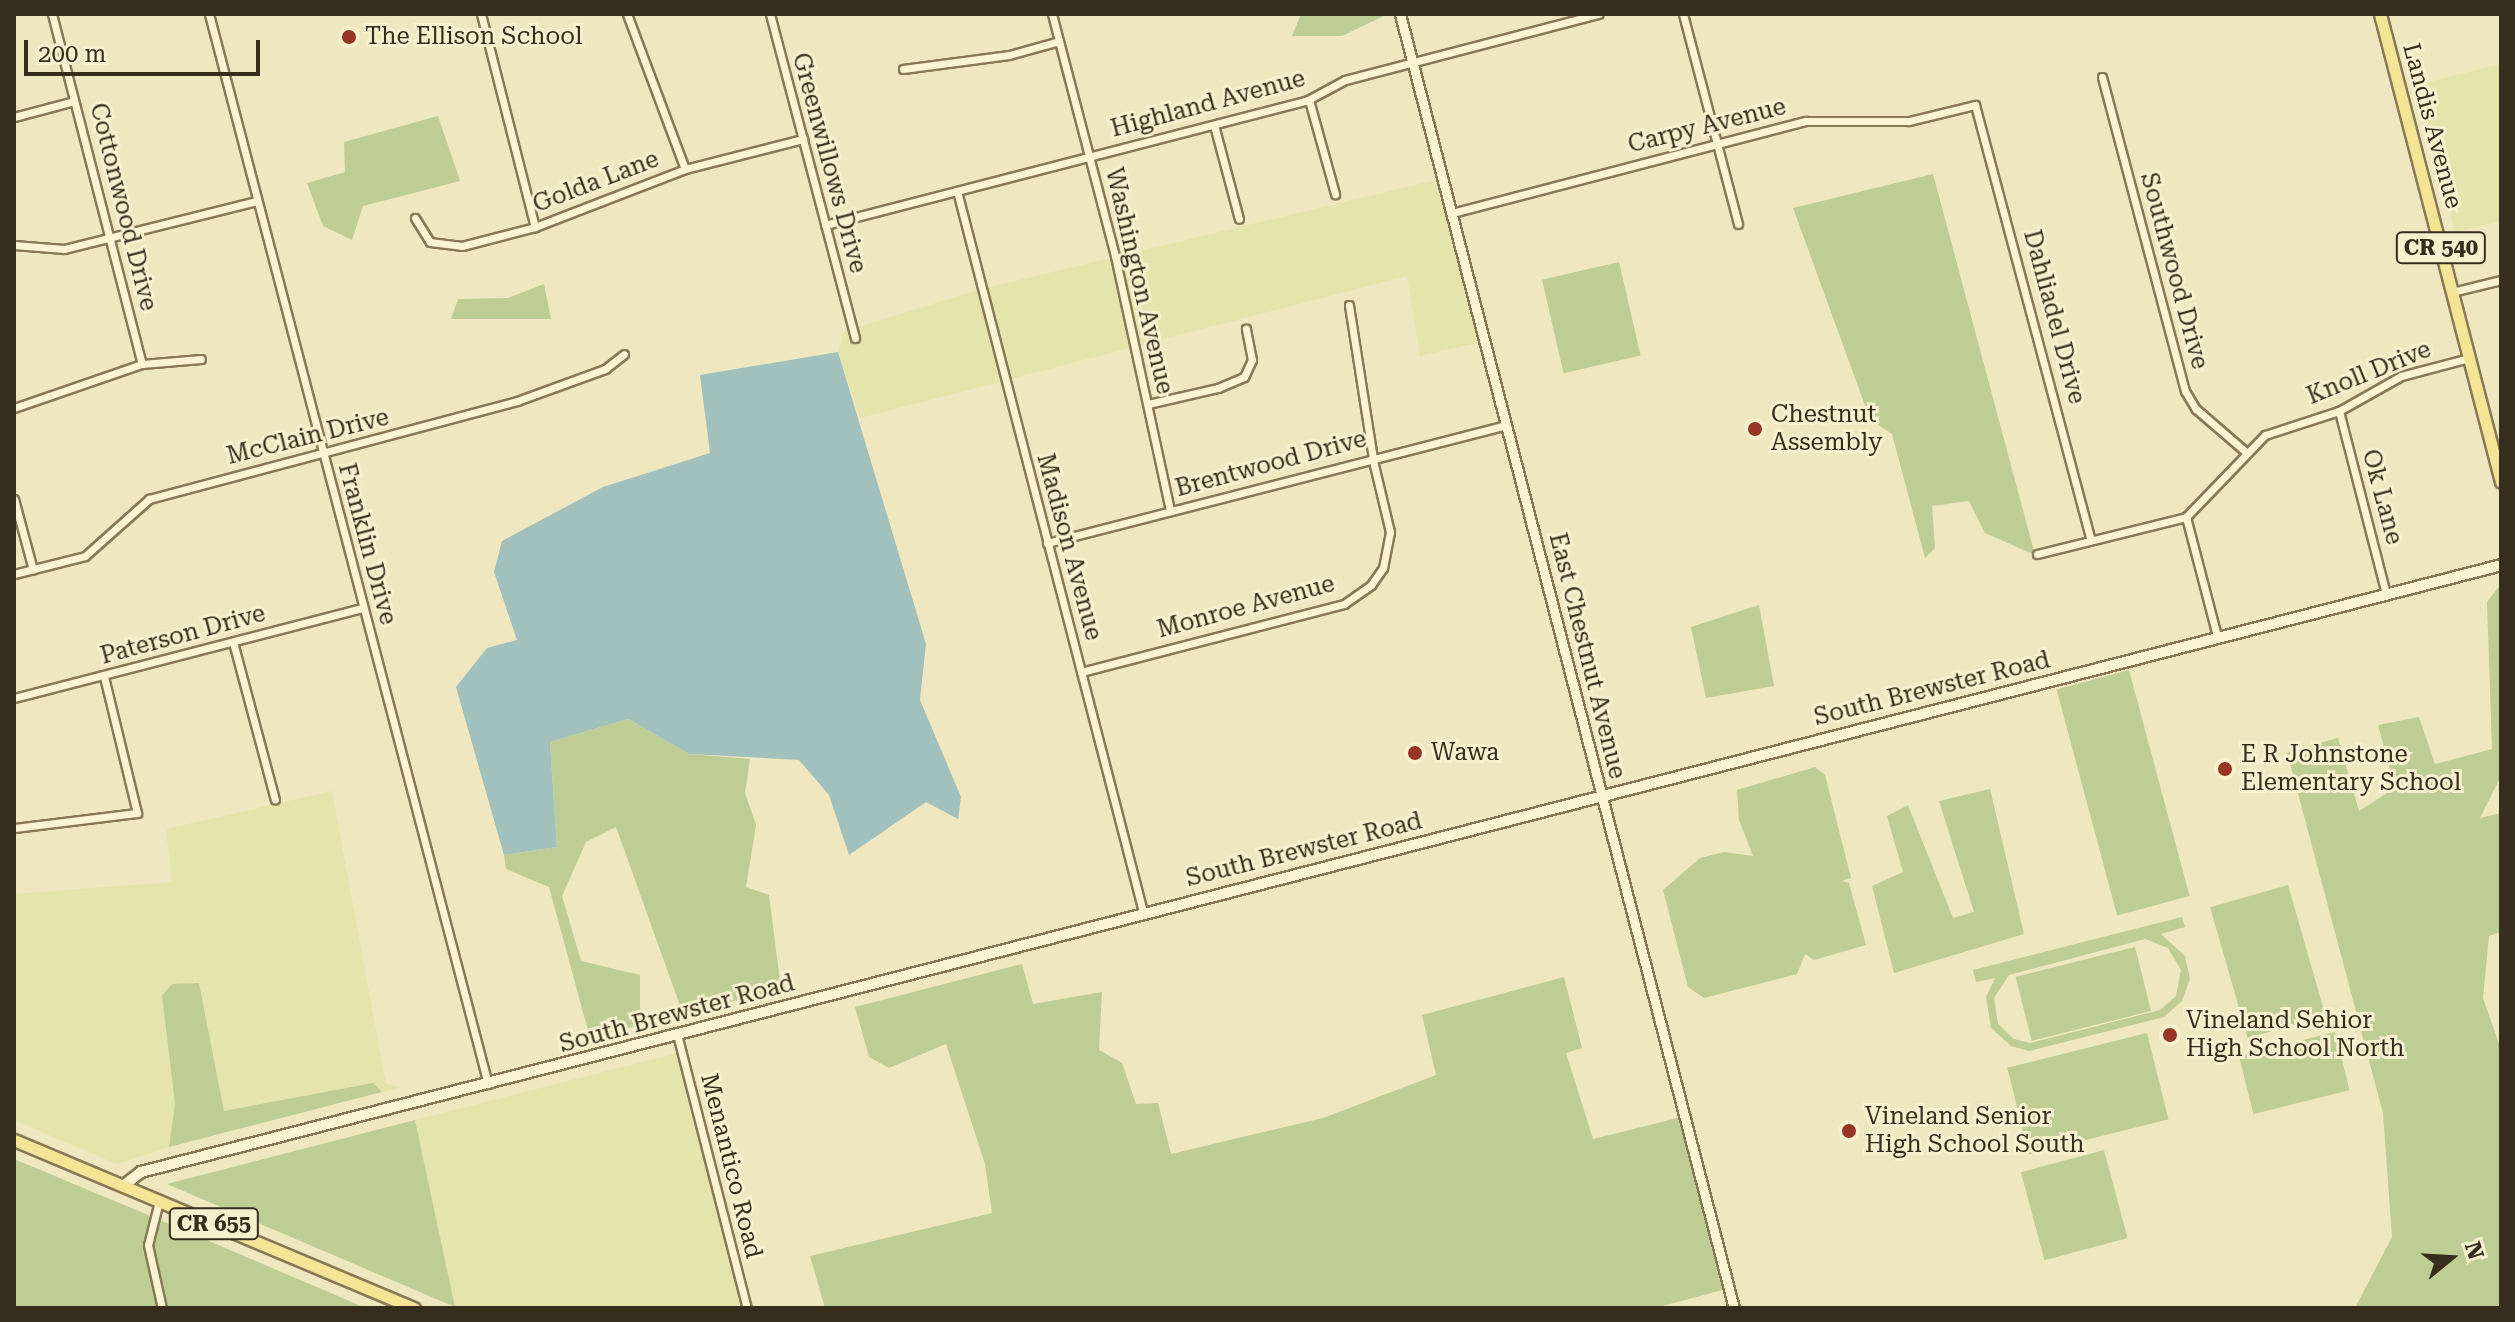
<!DOCTYPE html>
<html>
<head>
<meta charset="utf-8">
<style>
  body { margin:0 }
  #map { position:relative; width:2515px; height:1322px; overflow:hidden; background:#efe7bf; font-family:"Roboto Serif",serif }
  div>[style] { position:absolute }
  [style*='--x'] { left:calc(var(--x)*1px); top:calc(var(--y)*1px); width:calc(var(--w)*1px); rotate:calc(var(--a)*1deg) }
  .farmland>* { inset:0; background:#e5e4ac }
  .green>* { inset:0; background:#becd93; transform-origin:0 0 }
  .water>* { inset:0; background:#a3c1bc }
  .roads { filter:drop-shadow(2px 0 #887857) drop-shadow(-2px 0 #887857) drop-shadow(0 2px #887857) drop-shadow(0 -2px #887857) }
  .minor>* { height:7px; margin:-3.5px; padding:0 3.5px; transform-origin:3.5px; border-radius:3.5px; background:#faf4d3 }
  .tertiary>* { height:9px; margin:-4.5px; padding:0 4.5px; transform-origin:4.5px; border-radius:4.5px; background:#faf4d3 }
  .secondary>* { height:10px; margin:-5px; padding:0 5px; transform-origin:5px; border-radius:5px; background:#faf4d3 }
  .primary>* { height:11px; margin:-5.5px; padding:0 5.5px; transform-origin:5.5px; border-radius:5.5px; background:#f4e495 }
  .dots>* { width:22px; height:22px; translate:-50% -50%; box-sizing:border-box; border:4px solid #f6f0cf; border-radius:50% }
  span { translate:-50% -50%; white-space:nowrap; text-align:center; line-height:1.15; -webkit-text-stroke:6px #f6f0cf; paint-order:stroke }
  .shield-label span { padding:2px 6px; background:#f6f0cf; border:2px solid; border-radius:6px; -webkit-text-stroke-width:0 }
  .shield-label { font-size:22px; color:#372d1c; font-weight:700 }
  .poi-label { font-size:24px; color:#372d1c }
  .left { translate:0 -50%; text-align:left }
  .street-label { font-size:24px; color:#372d1c }
  .frame { position:absolute; inset:0; border:16px solid #372d1c; pointer-events:none }
  .north { position:absolute; left:2411px; top:1218px; width:80px; height:80px; -webkit-text-stroke:6px #f6f0cf; paint-order:stroke; rotate:72deg; font-size:22px; font-weight:700; line-height:32px; text-align:center; color:#372d1c }
  .north::after { content:''; display:block; margin:auto; width:28px; height:36px; background:#372d1c; clip-path:polygon(50% 0,100% 100%,50% 72%,0 100%) }
  .scale { position:absolute; left:24px; top:40px; width:236px; height:36px; box-sizing:border-box; border:4px solid #372d1c; border-top:0; padding-left:10px; font-size:24px; line-height:28px; white-space:nowrap; color:#372d1c; -webkit-text-stroke:6px #f6f0cf; paint-order:stroke }
</style>
</head>
<body>
<div id="map">
  <div class="farmland">
    <i style="clip-path:polygon(2501px 64px,2501px 221px,2455px 232px,2417px 85px)"></i>
    <i style="clip-path:polygon(1444px 178px,1486px 341px,1420px 356px,1407px 276px,860px 418px,838px 352px,844px 331px,982px 289px)"></i>
    <i style="clip-path:polygon(332px 791px,386px 1084px,402px 1087px,382px 1092px,372px 1083px,224px 1111px,199px 983px,162px 996px,175px 1103px,169px 1147px,117px 1164px,14px 1120px,14px 894px,172px 882px,166px 829px)"></i>
    <i style="clip-path:polygon(681px 1052px,690px 1112px,747px 1308px,455px 1307px,415px 1120px)"></i>
  </div>
  <div class="green">
    <i style="clip-path:polygon(1301px 14px,1388px 14px,1342px 36px,1292px 36px)"></i>
    <i style="clip-path:polygon(438px 116px,460px 181px,363px 206px,352px 240px,323px 226px,307px 183px,345px 172px,344px 142px)"></i>
    <i style="clip-path:polygon(1933px 174px,2035px 555px,1985px 533px,1969px 501px,1932px 506px,1935px 548px,1925px 558px,1892px 434px,1870px 419px,1793px 208px)"></i>
    <i style="left:1619px;top:262px;width:96px;height:79px;rotate:77deg"></i>
    <i style="clip-path:polygon(544px 284px,551px 319px,451px 319px,458px 299px,508px 298px)"></i>
    <i style="clip-path:polygon(2501px 584px,2501px 776px,2480px 818px,2501px 813px,2501px 932px,2489px 936px,2483px 998px,2501px 1049px,2501px 1308px,2355px 1308px,2392px 1237px,2383px 1113px,2287px 752px,2338px 738px,2359px 811px,2395px 788px,2378px 725px,2419px 717px,2435px 764px,2492px 749px,2487px 602px)"></i>
    <i style="clip-path:polygon(1759px 605px,1774px 686px,1706px 698px,1691px 627px)"></i>
    <i style="left:2129px;top:670px;width:234px;height:75px;rotate:75deg"></i>
    <i style="clip-path:polygon(628px 719px,689px 754px,750px 759px,745px 793px,756px 825px,746px 887px,769px 895px,781px 989px,683px 1014px,616px 827px,586px 842px,562px 896px,581px 961px,640px 975px,640px 1025px,590px 1038px,549px 887px,506px 869px,504px 855px,557px 847px,550px 742px)"></i>
    <i style="clip-path:polygon(1815px 767px,1825px 775px,1851px 878px,1842px 881px,1849px 883px,1866px 945px,1814px 960px,1805px 954px,1797px 974px,1704px 998px,1688px 987px,1663px 890px,1700px 858px,1724px 852px,1753px 856px,1739px 820px,1737px 790px)"></i>
    <i style="clip-path:polygon(1990px 789px,2024px 934px,1894px 973px,1872px 886px,1903px 872px,1887px 816px,1908px 805px,1953px 918px,1974px 912px,1939px 801px)"></i>
    <i style="left:2288px;top:885px;width:136px;height:81px;rotate:74deg"></i>
    <i style="clip-path:polygon(evenodd,2182px 917px,2185px 927px,2161px 934px,2185px 956px,2190px 979px,2182px 1001px,2164px 1017px,2029px 1051px,2011px 1046px,1991px 1028px,1986px 997px,1995px 978px,1976px 982px,1973px 970px,2182px 917px,2145px 939px,2168px 948px,2181px 970px,2176px 996px,2160px 1010px,2030px 1043px,2014px 1039px,1998px 1024px,1994px 998px,2009px 975px,2145px 939px)"></i>
    <i style="left:2135px;top:947px;width:66px;height:123px;rotate:76deg"></i>
    <i style="clip-path:polygon(1022px 964px,1033px 1004px,1102px 992px,1099px 1050px,1122px 1063px,1136px 1104px,1158px 1103px,1171px 1154px,1323px 1118px,1436px 1075px,1422px 1015px,1564px 977px,1582px 1048px,1566px 1053px,1593px 1139px,1685px 1116px,1730px 1288px,1655px 1308px,825px 1308px,810px 1256px,992px 1213px,985px 1164px,946px 1044px,889px 1068px,869px 1057px,855px 1007px)"></i>
    <i style="clip-path:polygon(199px 983px,224px 1111px,373px 1083px,382px 1092px,169px 1147px,175px 1103px,162px 996px,172px 984px)"></i>
    <i style="left:2335px;top:1032px;width:60px;height:99px;rotate:76deg"></i>
    <i style="left:2147px;top:1033px;width:89px;height:144px;rotate:76deg"></i>
    <i style="clip-path:polygon(415px 1120px,455px 1307px,167px 1184px)"></i>
    <i style="left:2104px;top:1150px;width:91px;height:86px;rotate:75deg"></i>
    <i style="clip-path:polygon(14px 1159px,129px 1207px,366px 1308px,14px 1308px)"></i>
  </div>
  <div class="water">
    <i style="clip-path:polygon(838px 352px,926px 644px,920px 700px,961px 797px,958px 819px,926px 802px,849px 855px,829px 795px,799px 760px,689px 754px,628px 719px,550px 742px,557px 847px,504px 855px,456px 687px,487px 648px,517px 640px,494px 572px,502px 541px,603px 487px,710px 453px,700px 375px)"></i>
  </div>
  <div class="roads">
    <div class="minor">
      <i style="--x:52;--y:14;--w:361;--a:75.6"></i>
      <i style="--x:209;--y:14;--w:1106;--a:75.39"></i>
      <i style="--x:481;--y:14;--w:220;--a:75.8"></i>
      <i style="--x:627;--y:14;--w:165;--a:69.5"></i>
      <i style="--x:770;--y:14;--w:335;--a:75.3"></i>
      <i style="--x:1052;--y:14;--w:250;--a:75.4"></i>
      <i style="--x:1115;--y:256;--w:261;--a:77.8"></i>
      <i style="--x:1683;--y:14;--w:217;--a:75.3"></i>
      <i style="--x:903;--y:69;--w:107;--a:-7.5"></i>
      <i style="--x:1009;--y:55;--w:52;--a:-15.6"></i>
      <i style="--x:2102;--y:77;--w:325;--a:75.2"></i>
      <i style="--x:2185;--y:391;--w:21;--a:59"></i>
      <i style="--x:2196;--y:409;--w:66;--a:40.7"></i>
      <i style="--x:1309;--y:100;--w:98;--a:74.5"></i>
      <i style="--x:14;--y:117;--w:62;--a:-14.9"></i>
      <i style="--x:1214;--y:125;--w:97;--a:75.1"></i>
      <i style="--x:957;--y:191;--w:745;--a:75.53"></i>
      <i style="--x:1452;--y:213;--w:366;--a:-14.6"></i>
      <i style="--x:1806;--y:121;--w:103;--a:0"></i>
      <i style="--x:1909;--y:121;--w:68;--a:-13.6"></i>
      <i style="--x:1975;--y:105;--w:450;--a:75.1"></i>
      <i style="--x:415;--y:218;--w:28;--a:58"></i>
      <i style="--x:430;--y:242;--w:32;--a:7"></i>
      <i style="--x:462;--y:246;--w:75;--a:-14.6"></i>
      <i style="--x:535;--y:227;--w:161;--a:-21.1"></i>
      <i style="--x:685;--y:169;--w:122;--a:-14.3"></i>
      <i style="--x:825;--y:225;--w:497;--a:-14.5"></i>
      <i style="--x:1306;--y:101;--w:44;--a:-28.3"></i>
      <i style="--x:1345;--y:80;--w:262;--a:-14.6"></i>
      <i style="--x:14;--y:245;--w:50;--a:4.6"></i>
      <i style="--x:64;--y:249;--w:199;--a:-14"></i>
      <i style="--x:2452;--y:292;--w:50;--a:-13.8"></i>
      <i style="--x:1148;--y:404;--w:72;--a:-12.9"></i>
      <i style="--x:1218;--y:388;--w:28;--a:-23"></i>
      <i style="--x:1244;--y:377;--w:19;--a:-65"></i>
      <i style="--x:1252;--y:360;--w:32;--a:-101"></i>
      <i style="--x:14;--y:408;--w:135;--a:-19"></i>
      <i style="--x:142;--y:364;--w:59;--a:-4.8"></i>
      <i style="--x:2339;--y:411;--w:189;--a:75.6"></i>
      <i style="--x:14;--y:499;--w:73;--a:75"></i>
      <i style="--x:2186;--y:517;--w:123;--a:75.4"></i>
      <i style="--x:1047;--y:543;--w:474;--a:-14.4"></i>
      <i style="--x:2037;--y:554;--w:154;--a:-13.9"></i>
      <i style="--x:2186;--y:517;--w:114;--a:-46.1"></i>
      <i style="--x:2265;--y:435;--w:78;--a:-18"></i>
      <i style="--x:2339;--y:411;--w:71;--a:-29.4"></i>
      <i style="--x:2401;--y:376;--w:70;--a:-14.8"></i>
      <i style="--x:14;--y:574;--w:73;--a:-14.2"></i>
      <i style="--x:85;--y:556;--w:86;--a:-41.7"></i>
      <i style="--x:149;--y:499;--w:381;--a:-14.9"></i>
      <i style="--x:517;--y:401;--w:94;--a:-20"></i>
      <i style="--x:605;--y:369;--w:24;--a:-38"></i>
      <i style="--x:233;--y:642;--w:163;--a:75.1"></i>
      <i style="--x:1081;--y:672;--w:272;--a:-14.5"></i>
      <i style="--x:1344;--y:604;--w:33;--a:-35"></i>
      <i style="--x:1371;--y:585;--w:21;--a:-55"></i>
      <i style="--x:1383;--y:568;--w:37;--a:-79"></i>
      <i style="--x:1390;--y:532;--w:69;--a:-103.4"></i>
      <i style="--x:1374;--y:465;--w:162;--a:-98.9"></i>
      <i style="--x:14;--y:698;--w:360;--a:-14.5"></i>
      <i style="--x:14;--y:828;--w:124;--a:-7"></i>
      <i style="--x:137;--y:813;--w:140;--a:-103.6"></i>
      <i style="--x:677;--y:1034;--w:283;--a:75.7"></i>
      <i style="--x:159;--y:1201;--w:45;--a:104"></i>
      <i style="--x:148;--y:1245;--w:65;--a:77.5"></i>
    </div>
    <div class="tertiary">
      <i style="--x:1400;--y:14;--w:1336;--a:75.53"></i>
    </div>
    <div class="secondary">
      <i style="--x:123;--y:1186;--w:23;--a:-38"></i>
      <i style="--x:141;--y:1172;--w:2437;--a:-14.42"></i>
    </div>
    <div class="primary">
      <i style="--x:2380;--y:14;--w:483;--a:75.5"></i>
      <i style="--x:14;--y:1140;--w:434;--a:22.8"></i>
    </div>
  </div>
  <div class="dots">
    <i style="left:349px;top:37px;background:#993525"></i>
    <i style="left:1755px;top:429px;background:#993525"></i>
    <i style="left:1415px;top:753px;background:#993525"></i>
    <i style="left:2225px;top:769px;background:#993525"></i>
    <i style="left:2170px;top:1035px;background:#993525"></i>
    <i style="left:1849px;top:1131px;background:#993525"></i>
  </div>
  <div class="shield-label">
    <span style="left:2441px;top:248px">CR 540</span>
    <span style="left:214px;top:1224px">CR 655</span>
  </div>
  <div class="poi-label">
    <span class="left" style="left:365px;top:37px">The Ellison School</span>
    <span class="left" style="left:1771px;top:429px">Chestnut<br>Assembly</span>
    <span class="left" style="left:1431px;top:753px">Wawa</span>
    <span class="left" style="left:2241px;top:769px">E R Johnstone<br>Elementary School</span>
    <span class="left" style="left:2186px;top:1035px">Vineland Sehior<br>High School North</span>
    <span class="left" style="left:1865px;top:1131px">Vineland Senior<br>High School South</span>
  </div>
  <div class="street-label">
    <span style="left:1208px;top:104px;rotate:-15deg">Highland Avenue</span>
    <span style="left:1707px;top:126px;rotate:-14deg">Carpy Avenue</span>
    <span style="left:2432px;top:126px;rotate:75deg">Landis Avenue</span>
    <span style="left:829px;top:163px;rotate:75deg">Greenwillows Drive</span>
    <span style="left:596px;top:182px;rotate:-21deg">Golda Lane</span>
    <span style="left:123px;top:207px;rotate:76deg">Cottonwood Drive</span>
    <span style="left:2174px;top:271px;rotate:75deg">Southwood Drive</span>
    <span style="left:1139px;top:281px;rotate:77deg">Washington Avenue</span>
    <span style="left:2054px;top:317px;rotate:75deg">Dahliadel Drive</span>
    <span style="left:2369px;top:373px;rotate:-22deg">Knoll Drive</span>
    <span style="left:308px;top:437px;rotate:-14deg">McClain Drive</span>
    <span style="left:1271px;top:464px;rotate:-15deg">Brentwood Drive</span>
    <span style="left:2382px;top:497px;rotate:75deg">Ok Lane</span>
    <span style="left:367px;top:544px;rotate:75deg">Franklin Drive</span>
    <span style="left:1069px;top:547px;rotate:75deg">Madison Avenue</span>
    <span style="left:1246px;top:607px;rotate:-15deg">Monroe Avenue</span>
    <span style="left:183px;top:635px;rotate:-15deg">Paterson Drive</span>
    <span style="left:1587px;top:656px;rotate:76deg">East Chestnut Avenue</span>
    <span style="left:1932px;top:689px;rotate:-14deg">South Brewster Road</span>
    <span style="left:1304px;top:850px;rotate:-14deg">South Brewster Road</span>
    <span style="left:677px;top:1014px;rotate:-15deg">South Brewster Road</span>
    <span style="left:731px;top:1166px;rotate:76deg">Menantico Road</span>
  </div>
  <div class="frame"></div>
  <div class="north">N</div>
  <div class="scale">200 m</div>
</div>
</body>
</html>
